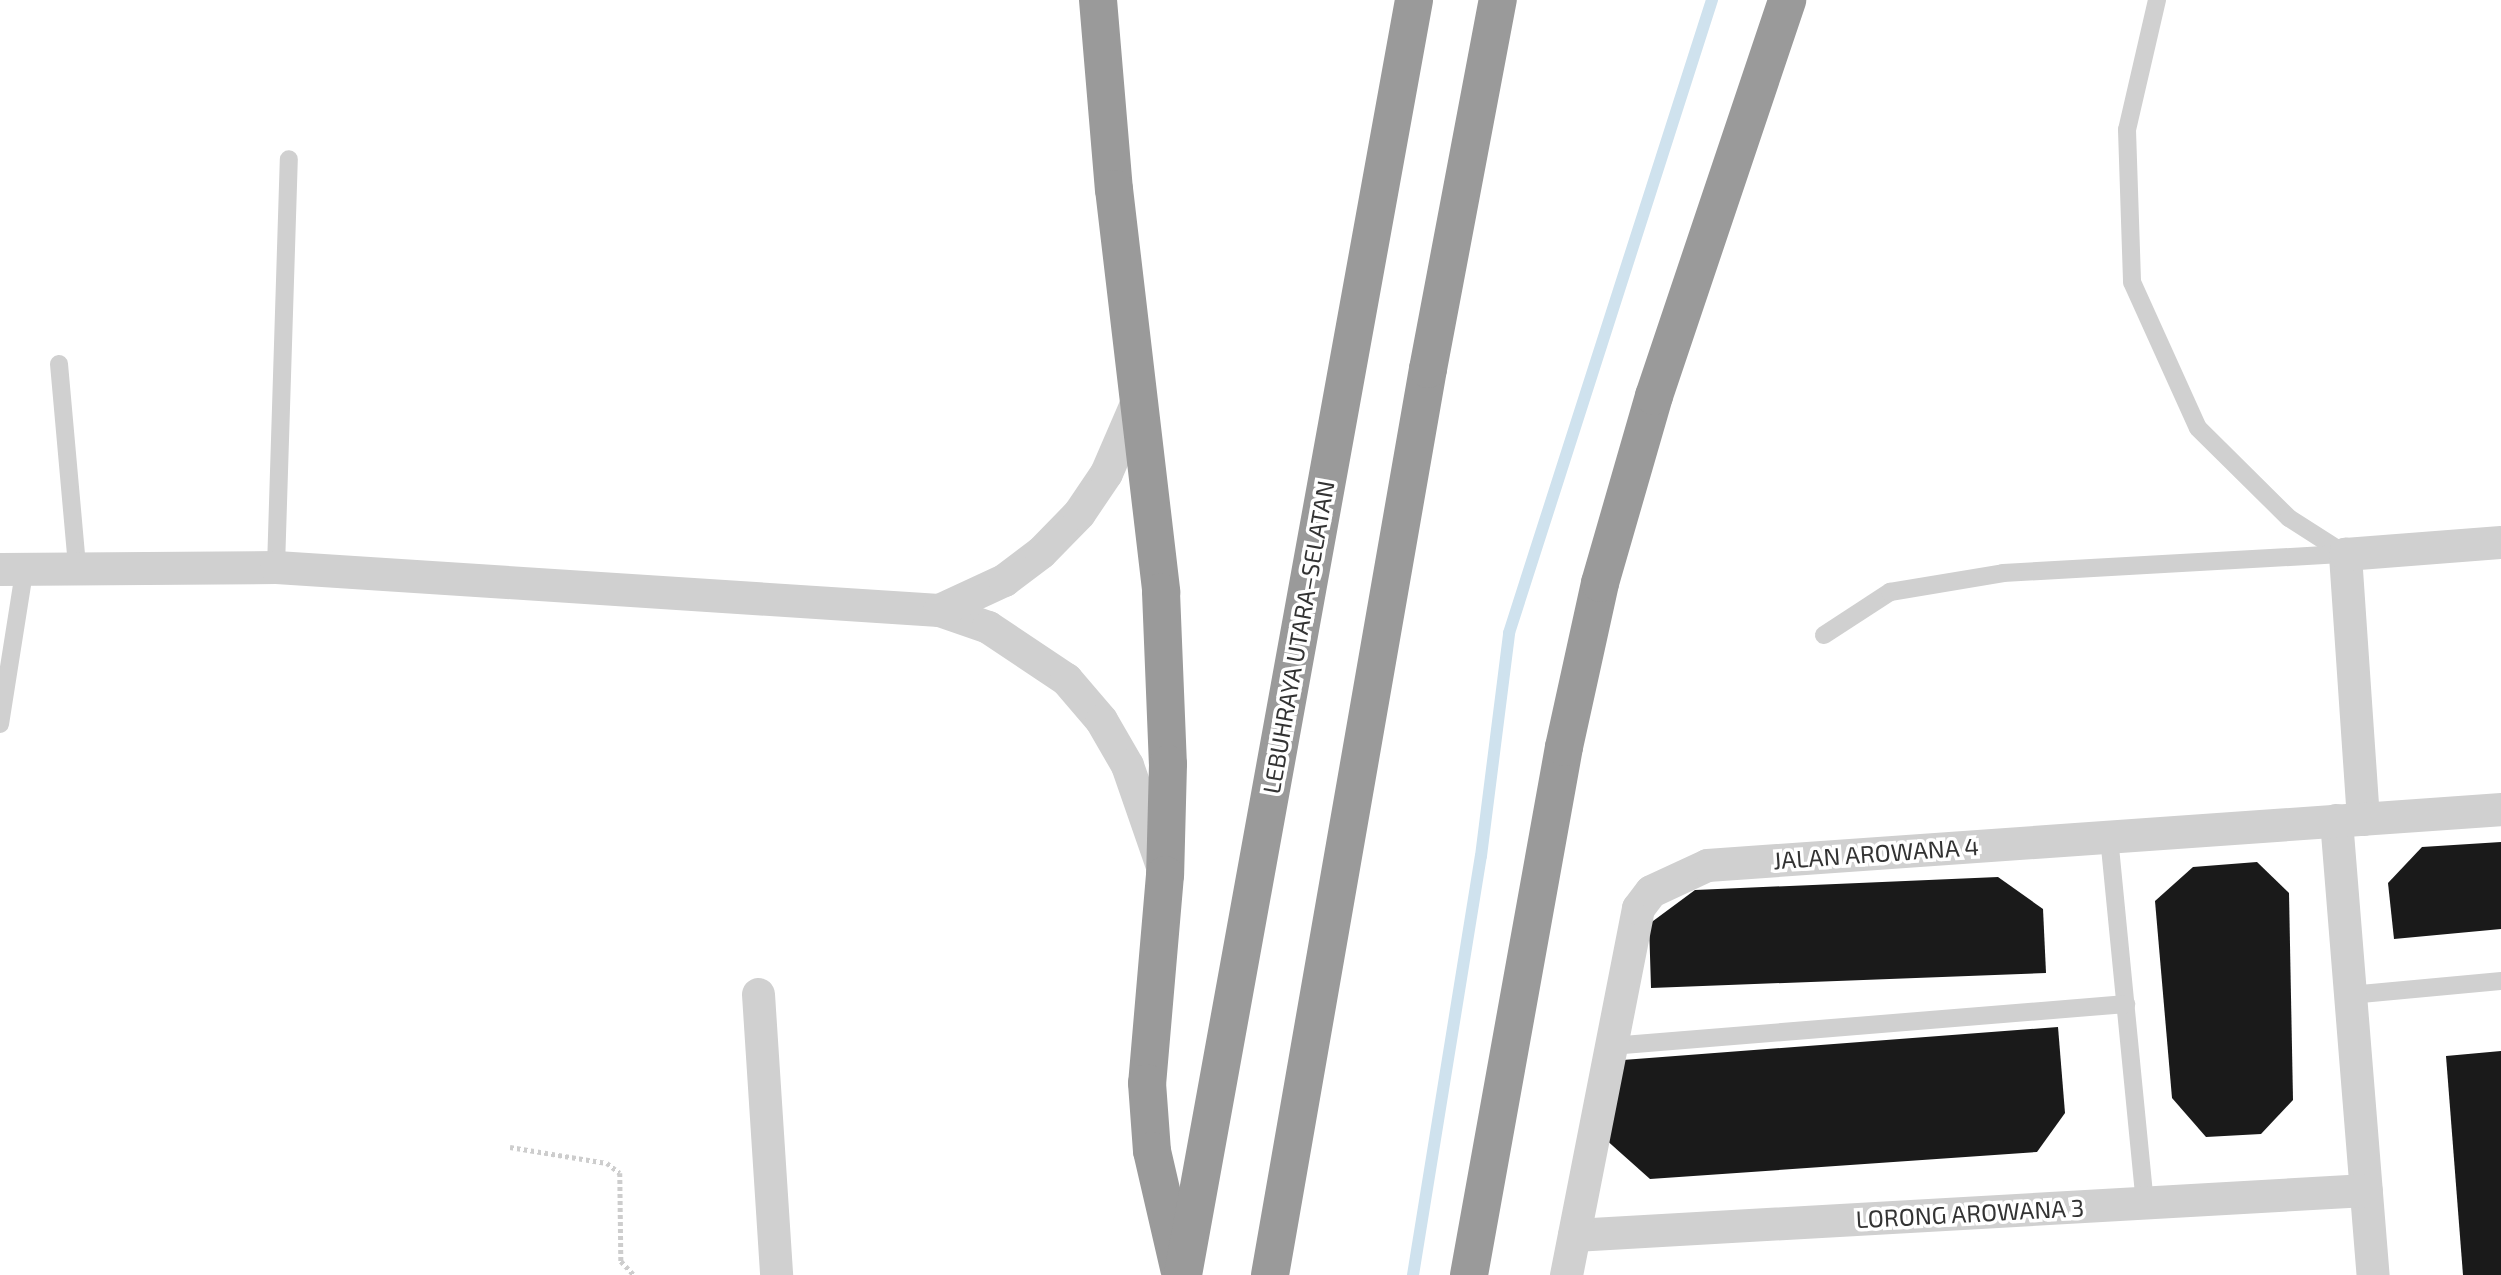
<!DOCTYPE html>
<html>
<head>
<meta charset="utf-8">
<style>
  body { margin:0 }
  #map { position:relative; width:2501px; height:1275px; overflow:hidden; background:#fff; font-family:"Exo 2",sans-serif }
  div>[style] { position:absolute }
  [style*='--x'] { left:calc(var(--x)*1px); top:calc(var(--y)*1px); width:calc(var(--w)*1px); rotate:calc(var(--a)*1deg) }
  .stream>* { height:12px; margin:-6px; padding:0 6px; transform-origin:6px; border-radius:6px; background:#cfe2ee }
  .building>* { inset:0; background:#1a1a1a }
  .path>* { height:4.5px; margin-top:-2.25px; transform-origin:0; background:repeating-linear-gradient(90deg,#cdcdcd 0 3.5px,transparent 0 7px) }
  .service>* { height:18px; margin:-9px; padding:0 9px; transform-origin:9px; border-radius:9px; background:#d0d0d0 }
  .minor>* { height:33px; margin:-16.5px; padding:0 16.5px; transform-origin:16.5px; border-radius:16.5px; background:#d0d0d0 }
  .motorway>* { height:38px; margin:-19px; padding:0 19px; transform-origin:19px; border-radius:19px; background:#9a9a9a }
  span { translate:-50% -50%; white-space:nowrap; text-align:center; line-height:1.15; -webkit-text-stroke:7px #fff; paint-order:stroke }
  .street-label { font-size:24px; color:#333 }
</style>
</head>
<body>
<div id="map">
  <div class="stream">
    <i style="--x:1413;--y:1275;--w:424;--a:-80.8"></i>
    <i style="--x:1481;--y:856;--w:225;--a:-82.8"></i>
    <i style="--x:1509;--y:633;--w:665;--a:-72.22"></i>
  </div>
  <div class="building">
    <i style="clip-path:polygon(2501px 842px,2501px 929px,2394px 939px,2388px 883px,2422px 847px)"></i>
    <i style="clip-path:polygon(2257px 862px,2289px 893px,2293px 1100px,2261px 1134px,2206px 1137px,2172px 1098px,2155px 901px,2193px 867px)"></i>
    <i style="clip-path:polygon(1998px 877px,2043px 909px,2046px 973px,1651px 988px,1649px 924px,1695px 890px)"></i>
    <i style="clip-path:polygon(2058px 1027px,2065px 1113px,2037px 1152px,1650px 1179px,1604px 1138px,1623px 1060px)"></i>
    <i style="clip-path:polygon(2501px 1051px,2501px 1275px,2463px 1275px,2446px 1056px)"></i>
  </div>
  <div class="path">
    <i style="--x:510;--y:1147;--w:98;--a:9.4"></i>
    <i style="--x:607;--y:1163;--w:16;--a:38"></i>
    <i style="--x:620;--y:1173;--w:88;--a:89.3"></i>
    <i style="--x:621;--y:1261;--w:19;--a:47"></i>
  </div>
  <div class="service">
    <i style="--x:2157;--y:0;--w:133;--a:103"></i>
    <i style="--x:2127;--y:130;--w:152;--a:88.1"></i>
    <i style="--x:2132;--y:282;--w:160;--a:65.7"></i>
    <i style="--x:2198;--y:428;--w:128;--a:44.7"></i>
    <i style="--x:2289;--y:518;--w:67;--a:32.7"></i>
    <i style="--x:59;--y:364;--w:202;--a:84.9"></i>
    <i style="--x:276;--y:567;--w:408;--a:-88.2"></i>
    <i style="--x:1824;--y:635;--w:79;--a:-33.1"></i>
    <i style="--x:1890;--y:592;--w:115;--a:-9.5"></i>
    <i style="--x:2003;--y:573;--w:343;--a:-3.2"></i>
    <i style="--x:0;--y:724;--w:159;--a:-81"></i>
    <i style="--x:2109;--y:837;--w:368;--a:84.4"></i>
    <i style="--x:2350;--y:995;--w:152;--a:-5.3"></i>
    <i style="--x:1611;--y:1046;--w:517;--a:-4.66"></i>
  </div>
  <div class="minor">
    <i style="--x:0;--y:569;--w:276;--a:-0.4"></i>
    <i style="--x:276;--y:567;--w:664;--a:3.71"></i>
    <i style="--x:939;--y:610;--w:52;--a:19.1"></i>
    <i style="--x:988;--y:627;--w:94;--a:33.7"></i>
    <i style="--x:1066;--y:679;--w:54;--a:49.5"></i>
    <i style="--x:1101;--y:720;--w:52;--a:60"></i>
    <i style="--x:1127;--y:765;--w:104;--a:70.9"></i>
    <i style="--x:939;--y:610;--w:72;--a:-24.8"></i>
    <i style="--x:1004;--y:580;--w:46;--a:-37.1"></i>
    <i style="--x:1041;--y:552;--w:54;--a:-45.7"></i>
    <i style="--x:1079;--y:513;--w:48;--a:-56"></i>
    <i style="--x:1106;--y:473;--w:81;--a:-66.6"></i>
    <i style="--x:2363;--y:819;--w:266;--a:-93.9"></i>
    <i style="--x:2345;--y:554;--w:156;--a:-4.4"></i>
    <i style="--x:2336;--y:820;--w:457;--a:85.4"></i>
    <i style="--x:758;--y:994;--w:282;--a:86.3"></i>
    <i style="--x:1574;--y:1235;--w:793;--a:-3.25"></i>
    <i style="--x:1566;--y:1275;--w:374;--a:-78.9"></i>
    <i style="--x:1638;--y:908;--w:21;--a:-53"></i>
    <i style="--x:1651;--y:891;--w:62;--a:-24.9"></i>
    <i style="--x:1707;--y:865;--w:796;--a:-4.03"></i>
  </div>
  <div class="motorway">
    <i style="--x:1098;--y:0;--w:190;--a:85.2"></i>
    <i style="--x:1114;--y:189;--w:406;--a:83.3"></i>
    <i style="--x:1161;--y:592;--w:172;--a:87.7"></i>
    <i style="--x:1168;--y:764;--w:111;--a:91.5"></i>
    <i style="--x:1165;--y:875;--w:209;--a:94.9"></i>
    <i style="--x:1147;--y:1083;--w:68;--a:85.8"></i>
    <i style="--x:1152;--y:1151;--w:120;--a:77"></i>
    <i style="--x:1183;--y:1275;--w:1296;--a:-79.73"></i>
    <i style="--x:1270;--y:1275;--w:920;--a:-80.11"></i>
    <i style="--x:1428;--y:369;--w:376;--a:-79.3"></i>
    <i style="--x:1469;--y:1275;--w:536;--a:-79.8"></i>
    <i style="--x:1564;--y:747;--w:168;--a:-77.6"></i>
    <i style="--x:1600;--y:583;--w:195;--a:-73.9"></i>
    <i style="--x:1654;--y:396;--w:418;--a:-71.4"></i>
  </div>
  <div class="street-label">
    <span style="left:1298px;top:637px;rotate:-80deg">LEBUHRAYA UTARA–SELATAN</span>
    <span style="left:1876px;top:853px;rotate:-4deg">JALAN AROWANA 4</span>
    <span style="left:1970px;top:1213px;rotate:-3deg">LORONG AROWANA 3</span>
  </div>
</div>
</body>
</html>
